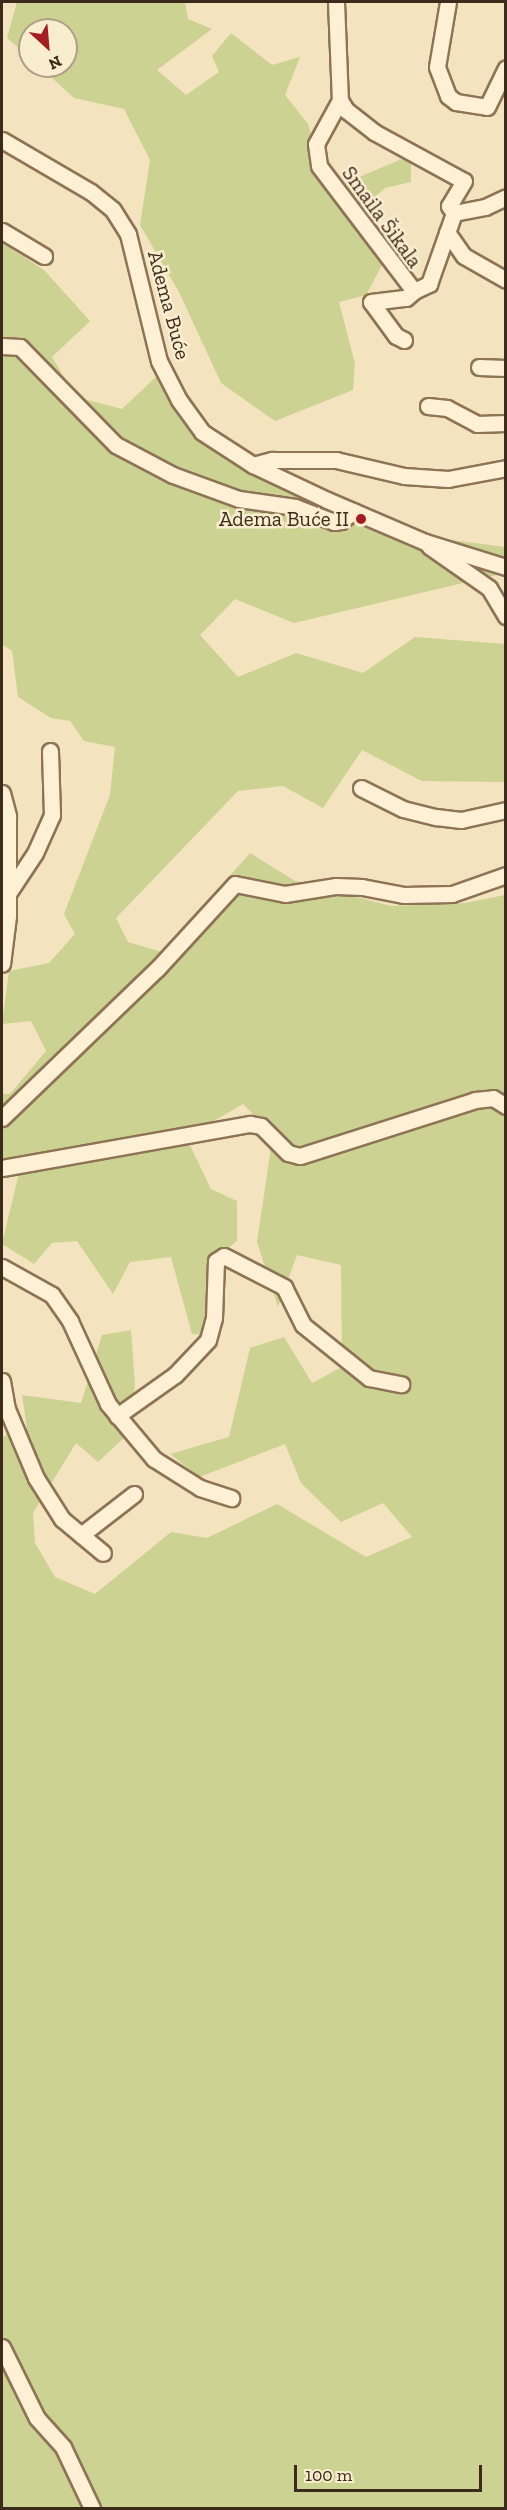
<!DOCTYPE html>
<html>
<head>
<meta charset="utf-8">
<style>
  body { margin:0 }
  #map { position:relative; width:507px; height:2510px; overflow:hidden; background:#f3e3bf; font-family:"Zilla Slab",serif }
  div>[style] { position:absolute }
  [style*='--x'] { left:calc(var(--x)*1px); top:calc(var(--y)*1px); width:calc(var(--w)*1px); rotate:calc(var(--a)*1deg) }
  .green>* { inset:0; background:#ccd292 }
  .roads { filter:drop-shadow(2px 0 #8e7355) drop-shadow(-2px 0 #8e7355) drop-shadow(0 2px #8e7355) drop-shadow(0 -2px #8e7355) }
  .minor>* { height:15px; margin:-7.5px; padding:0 7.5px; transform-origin:7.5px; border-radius:7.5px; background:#fdf0d4 }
  .dots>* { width:16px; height:16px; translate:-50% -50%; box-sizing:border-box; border:3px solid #f9edd0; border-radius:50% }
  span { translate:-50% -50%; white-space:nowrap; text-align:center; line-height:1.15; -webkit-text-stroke:5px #f9edd0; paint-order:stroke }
  .street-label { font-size:21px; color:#3c2b1b }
  .poi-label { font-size:21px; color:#3c2b1b }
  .right { translate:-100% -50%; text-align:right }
  .frame { position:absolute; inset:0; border:3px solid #3c2b1b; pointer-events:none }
  .north { position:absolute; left:18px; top:18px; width:60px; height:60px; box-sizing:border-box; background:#f9edd0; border:2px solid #ad9f88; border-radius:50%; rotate:154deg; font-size:16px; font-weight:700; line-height:24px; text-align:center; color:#3c2b1b }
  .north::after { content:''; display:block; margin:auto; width:21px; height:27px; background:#a41e21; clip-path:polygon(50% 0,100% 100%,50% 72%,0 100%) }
  .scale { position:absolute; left:294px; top:2465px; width:188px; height:27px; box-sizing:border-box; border:3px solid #3c2b1b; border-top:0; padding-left:8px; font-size:18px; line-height:21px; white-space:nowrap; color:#3c2b1b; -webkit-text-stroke:4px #f9edd0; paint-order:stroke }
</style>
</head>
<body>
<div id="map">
  <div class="green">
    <i style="clip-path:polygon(17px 2px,185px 2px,188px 19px,212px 29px,157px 70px,186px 95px,219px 72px,212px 56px,231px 33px,272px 65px,300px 57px,285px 95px,308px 124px,320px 165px,343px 184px,411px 155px,411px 182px,385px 188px,357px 213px,388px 254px,366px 295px,339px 302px,355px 364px,353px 390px,275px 421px,221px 383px,179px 292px,140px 225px,150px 160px,124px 109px,74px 98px,39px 66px,66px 66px,66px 30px,30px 30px,30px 58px,7px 38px)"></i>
    <i style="clip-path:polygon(2px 243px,44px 270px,90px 321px,52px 357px,76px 397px,122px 409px,160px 373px,241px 466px,376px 530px,505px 547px,505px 571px,501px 574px,294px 623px,235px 599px,200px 635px,238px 677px,296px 653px,363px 673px,415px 637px,505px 644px,505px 782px,422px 781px,362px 750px,323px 808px,283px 786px,238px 791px,116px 918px,128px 942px,162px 952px,250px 853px,295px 881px,391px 906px,465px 903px,505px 895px,505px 2508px,2px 2508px,2px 1437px,27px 1428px,22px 1395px,81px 1403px,102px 1335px,131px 1330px,135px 1385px,129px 1433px,98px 1462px,76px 1443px,33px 1513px,35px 1543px,55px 1577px,95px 1594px,171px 1532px,207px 1538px,277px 1504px,366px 1557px,412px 1537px,383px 1503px,341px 1522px,301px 1483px,285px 1444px,199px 1477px,170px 1454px,229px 1437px,250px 1348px,284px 1337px,312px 1383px,342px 1367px,341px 1265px,297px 1255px,278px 1307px,257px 1242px,273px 1134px,243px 1104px,186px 1137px,211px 1189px,237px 1201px,237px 1241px,209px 1262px,206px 1335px,192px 1334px,171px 1257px,130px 1262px,113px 1294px,77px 1241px,52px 1243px,34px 1264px,2px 1244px,19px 1173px,2px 1161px,2px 1094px,10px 1094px,46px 1051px,31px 1021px,2px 1024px,9px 971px,49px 963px,75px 934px,64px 914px,110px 795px,115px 747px,84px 741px,70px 721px,51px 718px,18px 697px,12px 651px,2px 644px)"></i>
  </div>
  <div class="roads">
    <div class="minor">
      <i style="--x:336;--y:2;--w:98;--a:87.7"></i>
      <i style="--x:340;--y:100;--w:12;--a:59"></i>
      <i style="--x:346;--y:110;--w:36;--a:38"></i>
      <i style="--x:374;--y:132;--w:102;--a:28.6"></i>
      <i style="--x:464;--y:181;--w:29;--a:121"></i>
      <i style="--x:449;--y:206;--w:9;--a:54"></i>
      <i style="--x:448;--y:2;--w:66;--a:99.6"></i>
      <i style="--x:437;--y:67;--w:31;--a:69"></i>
      <i style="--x:448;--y:96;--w:10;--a:37"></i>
      <i style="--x:456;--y:102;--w:31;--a:9"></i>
      <i style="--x:487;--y:107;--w:43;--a:-64"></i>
      <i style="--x:340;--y:100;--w:50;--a:118.6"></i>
      <i style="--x:316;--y:144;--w:22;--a:82"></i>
      <i style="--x:319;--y:166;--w:157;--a:52.8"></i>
      <i style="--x:414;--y:291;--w:17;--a:-25"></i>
      <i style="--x:429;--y:284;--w:75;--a:-70.6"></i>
      <i style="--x:2;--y:140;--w:103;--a:30.3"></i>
      <i style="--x:91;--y:192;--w:28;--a:39"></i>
      <i style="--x:113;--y:210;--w:28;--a:58"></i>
      <i style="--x:128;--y:234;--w:131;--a:76.3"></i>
      <i style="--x:159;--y:361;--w:44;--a:62.9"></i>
      <i style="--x:179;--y:400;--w:39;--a:54"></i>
      <i style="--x:202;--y:432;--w:61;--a:32.9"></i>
      <i style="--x:253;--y:465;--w:82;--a:25.3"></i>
      <i style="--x:327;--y:500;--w:107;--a:23.2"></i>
      <i style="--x:425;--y:542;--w:85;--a:17.2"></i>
      <i style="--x:454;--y:213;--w:32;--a:-11"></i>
      <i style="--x:485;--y:207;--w:23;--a:-25"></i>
      <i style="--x:2;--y:231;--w:49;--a:30.8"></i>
      <i style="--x:447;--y:232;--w:29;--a:55"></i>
      <i style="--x:464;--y:256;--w:48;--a:29.7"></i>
      <i style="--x:404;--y:340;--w:9;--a:-153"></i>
      <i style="--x:396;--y:336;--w:42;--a:-126.3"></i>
      <i style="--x:371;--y:302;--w:35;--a:-7"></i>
      <i style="--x:406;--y:298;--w:11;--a:-41"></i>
      <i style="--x:2;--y:346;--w:18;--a:3"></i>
      <i style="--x:20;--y:347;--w:137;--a:45.6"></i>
      <i style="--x:116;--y:445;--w:64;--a:27.8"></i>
      <i style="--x:173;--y:475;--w:70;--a:20"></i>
      <i style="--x:239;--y:499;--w:57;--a:8.1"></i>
      <i style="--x:295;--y:507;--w:42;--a:21"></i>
      <i style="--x:334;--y:522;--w:7;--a:-8"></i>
      <i style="--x:341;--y:521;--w:16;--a:-38"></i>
      <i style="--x:479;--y:367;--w:27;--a:2"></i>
      <i style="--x:428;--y:406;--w:19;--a:6"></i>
      <i style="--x:447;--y:408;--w:34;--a:28"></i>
      <i style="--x:477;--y:424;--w:29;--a:-2"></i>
      <i style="--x:253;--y:465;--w:20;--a:-15"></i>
      <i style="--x:272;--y:460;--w:64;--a:0"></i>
      <i style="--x:336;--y:460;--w:70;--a:13.2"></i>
      <i style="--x:404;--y:476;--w:44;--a:3.9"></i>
      <i style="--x:448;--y:479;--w:59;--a:-10.7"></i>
      <i style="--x:429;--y:546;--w:73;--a:35"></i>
      <i style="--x:489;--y:588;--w:33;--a:59"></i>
      <i style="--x:361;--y:788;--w:47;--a:26.6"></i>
      <i style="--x:403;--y:809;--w:34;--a:14"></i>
      <i style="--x:436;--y:817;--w:25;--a:7"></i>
      <i style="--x:461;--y:820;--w:46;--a:-12.5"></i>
      <i style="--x:2;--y:793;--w:24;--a:75"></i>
      <i style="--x:8;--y:816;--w:100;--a:90"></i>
      <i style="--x:8;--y:916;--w:48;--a:97.1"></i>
      <i style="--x:7;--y:895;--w:50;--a:-56.3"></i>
      <i style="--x:35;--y:853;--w:42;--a:-65.9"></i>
      <i style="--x:52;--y:815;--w:64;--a:-91.8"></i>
      <i style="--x:2;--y:1118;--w:215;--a:-43.9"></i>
      <i style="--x:157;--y:969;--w:115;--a:-47.5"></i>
      <i style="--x:235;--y:884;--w:51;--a:11.3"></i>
      <i style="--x:285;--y:894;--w:52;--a:-8.9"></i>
      <i style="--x:336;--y:886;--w:26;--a:2"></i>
      <i style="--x:362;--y:887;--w:43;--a:10.8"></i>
      <i style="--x:404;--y:895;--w:48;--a:-1.2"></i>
      <i style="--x:452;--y:894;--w:57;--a:-19.4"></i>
      <i style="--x:2;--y:1168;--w:252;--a:-10.1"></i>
      <i style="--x:250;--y:1124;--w:11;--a:10"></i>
      <i style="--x:261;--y:1126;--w:38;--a:45"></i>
      <i style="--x:288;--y:1153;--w:12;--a:14"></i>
      <i style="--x:300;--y:1156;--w:184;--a:-17.7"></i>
      <i style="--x:475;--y:1100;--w:18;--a:-6"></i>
      <i style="--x:493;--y:1098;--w:15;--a:32"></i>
      <i style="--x:2;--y:1267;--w:57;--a:29.2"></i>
      <i style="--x:52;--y:1295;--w:32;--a:55"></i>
      <i style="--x:70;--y:1321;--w:91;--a:65.4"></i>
      <i style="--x:108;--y:1404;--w:72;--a:50.1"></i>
      <i style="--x:154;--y:1459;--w:54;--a:32.2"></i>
      <i style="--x:200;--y:1488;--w:33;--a:18"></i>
      <i style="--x:2;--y:1381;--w:28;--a:80"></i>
      <i style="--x:7;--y:1409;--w:75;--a:67.2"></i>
      <i style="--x:36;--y:1478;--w:49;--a:57.6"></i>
      <i style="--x:62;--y:1519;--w:53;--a:39.7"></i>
      <i style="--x:117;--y:1416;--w:71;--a:-35.3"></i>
      <i style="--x:175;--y:1375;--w:48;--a:-46.7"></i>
      <i style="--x:208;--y:1340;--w:23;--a:-75"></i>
      <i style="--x:214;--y:1318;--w:57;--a:-88"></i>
      <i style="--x:216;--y:1261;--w:9;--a:-32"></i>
      <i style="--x:224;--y:1256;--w:68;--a:27.3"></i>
      <i style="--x:284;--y:1287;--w:42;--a:63.4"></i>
      <i style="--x:303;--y:1325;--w:85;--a:38.8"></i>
      <i style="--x:369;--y:1378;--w:33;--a:11"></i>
      <i style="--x:81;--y:1535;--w:67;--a:-37.7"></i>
      <i style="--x:2;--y:2347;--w:79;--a:63.8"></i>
      <i style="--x:37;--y:2418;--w:39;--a:48"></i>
      <i style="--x:63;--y:2447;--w:68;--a:64.6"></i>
    </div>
  </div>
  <div class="dots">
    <i style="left:361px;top:519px;background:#a41e21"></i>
  </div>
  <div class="street-label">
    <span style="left:382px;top:217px;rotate:54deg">Smaila Šikala</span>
    <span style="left:169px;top:305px;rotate:75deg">Adema Buće</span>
  </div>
  <div class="poi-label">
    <span class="right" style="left:349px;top:519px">Adema Buće II</span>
  </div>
  <div class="frame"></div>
  <div class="north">N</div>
  <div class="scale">100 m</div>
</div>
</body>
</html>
